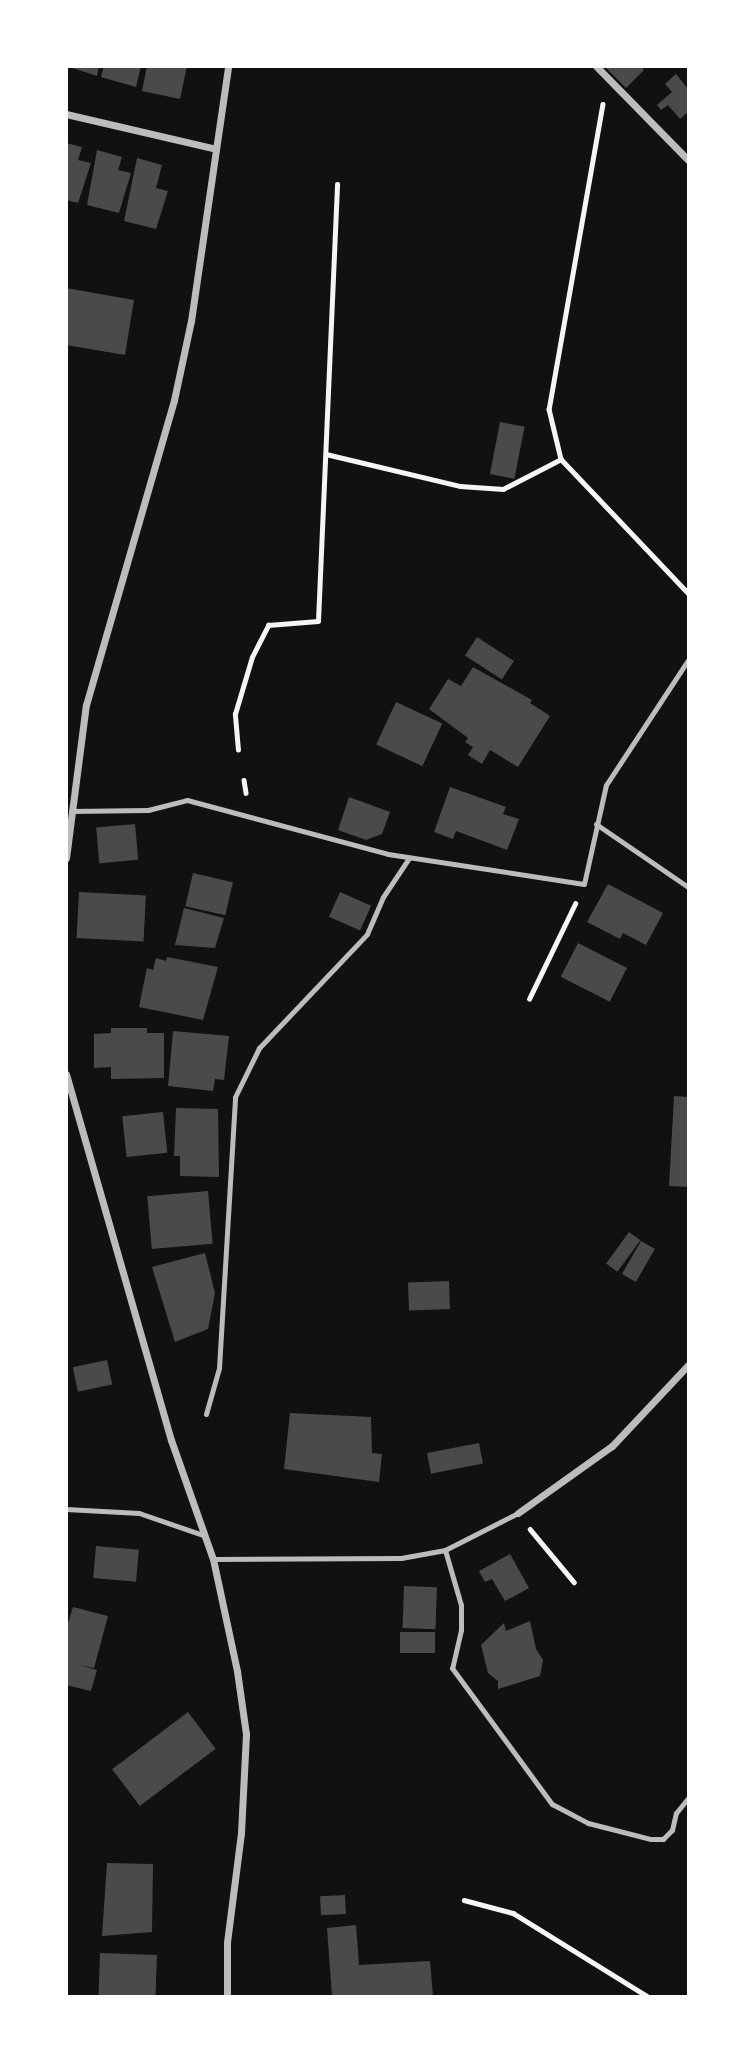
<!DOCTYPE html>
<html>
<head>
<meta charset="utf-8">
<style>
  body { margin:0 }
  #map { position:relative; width:755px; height:2063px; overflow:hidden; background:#111; font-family:"Sofia Sans Condensed",sans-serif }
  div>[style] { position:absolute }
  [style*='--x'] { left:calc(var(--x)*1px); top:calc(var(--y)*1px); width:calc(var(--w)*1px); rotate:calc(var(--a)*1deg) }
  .building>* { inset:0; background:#4a4a4a; transform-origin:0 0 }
  .path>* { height:4.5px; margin:-2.25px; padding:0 2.25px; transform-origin:2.25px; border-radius:2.25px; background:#f5f5f5 }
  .service>* { height:5px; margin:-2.5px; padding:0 2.5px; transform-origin:2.5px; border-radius:2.5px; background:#bcbcbc }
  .minor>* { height:7px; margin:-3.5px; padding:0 3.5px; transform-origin:3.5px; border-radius:3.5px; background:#bcbcbc }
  span { translate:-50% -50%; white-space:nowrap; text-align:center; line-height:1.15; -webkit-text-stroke:5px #fff; paint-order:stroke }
  .frame { position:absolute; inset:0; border:68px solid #fff; pointer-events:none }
</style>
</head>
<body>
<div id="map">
  <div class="building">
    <i style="clip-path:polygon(66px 66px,99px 66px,97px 76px)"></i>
    <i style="clip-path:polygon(104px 66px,141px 66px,136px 87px,101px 77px)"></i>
    <i style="clip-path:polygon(147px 66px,187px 66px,180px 99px,142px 91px)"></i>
    <i style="clip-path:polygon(604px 66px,640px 66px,644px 70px,626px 88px)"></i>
    <i style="clip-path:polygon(676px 74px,688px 89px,688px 112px,680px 119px,668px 105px,661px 110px,657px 105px,672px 92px,665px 84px)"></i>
    <i style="clip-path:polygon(66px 143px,82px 147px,78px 160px,91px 163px,78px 203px,66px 200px)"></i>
    <i style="clip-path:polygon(97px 150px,122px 157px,118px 170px,131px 173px,119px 213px,87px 205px)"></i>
    <i style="clip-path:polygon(137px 158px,162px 165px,156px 188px,168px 191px,156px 229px,124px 221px)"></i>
    <i style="clip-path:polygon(66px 288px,134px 300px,125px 355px,66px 345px)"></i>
    <i style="left:500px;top:422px;width:25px;height:53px;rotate:11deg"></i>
    <i style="left:477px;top:637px;width:44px;height:22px;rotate:33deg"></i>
    <i style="clip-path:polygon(473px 667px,532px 700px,530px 703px,550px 716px,518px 767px,490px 750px,482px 764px,468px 755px,473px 747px,465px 742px,468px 738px,429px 709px,448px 679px,461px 686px)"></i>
    <i style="left:396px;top:702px;width:51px;height:47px;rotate:25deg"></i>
    <i style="clip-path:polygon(450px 787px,506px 807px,503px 814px,519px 819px,507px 850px,456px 831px,453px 839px,434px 832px)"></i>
    <i style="clip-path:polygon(349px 797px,390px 812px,382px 834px,366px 840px,338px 830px)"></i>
    <i style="left:135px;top:824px;width:36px;height:39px;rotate:85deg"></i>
    <i style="left:193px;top:873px;width:41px;height:34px;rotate:13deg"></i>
    <i style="clip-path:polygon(608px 884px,663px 913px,646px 945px,623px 933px,620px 939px,587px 922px)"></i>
    <i style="left:79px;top:892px;width:67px;height:46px;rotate:3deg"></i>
    <i style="left:340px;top:892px;width:34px;height:27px;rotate:24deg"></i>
    <i style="clip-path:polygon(184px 908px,224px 918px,215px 948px,175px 945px)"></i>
    <i style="left:578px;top:943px;width:55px;height:38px;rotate:27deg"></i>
    <i style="clip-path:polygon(167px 957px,218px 967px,203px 1020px,139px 1007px,147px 968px,153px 970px,156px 958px,166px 961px)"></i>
    <i style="clip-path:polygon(111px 1028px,147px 1028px,147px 1033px,164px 1033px,164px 1078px,111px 1079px,111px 1067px,94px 1068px,94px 1034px,111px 1033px)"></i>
    <i style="clip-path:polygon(173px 1031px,229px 1036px,224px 1080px,215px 1079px,213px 1091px,168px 1086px)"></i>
    <i style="clip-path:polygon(674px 1096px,688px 1097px,688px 1187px,669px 1186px)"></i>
    <i style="clip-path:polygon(176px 1108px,218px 1109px,219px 1177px,180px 1176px,180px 1156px,174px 1156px)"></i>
    <i style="left:163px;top:1112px;width:41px;height:41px;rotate:84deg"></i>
    <i style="left:208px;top:1191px;width:53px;height:61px;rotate:85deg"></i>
    <i style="left:629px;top:1232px;width:14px;height:39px;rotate:36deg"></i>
    <i style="left:641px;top:1241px;width:16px;height:38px;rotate:30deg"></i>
    <i style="clip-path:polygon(205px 1253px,215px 1293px,208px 1329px,175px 1342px,152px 1267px)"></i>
    <i style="left:449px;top:1281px;width:28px;height:41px;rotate:88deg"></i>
    <i style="left:107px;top:1360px;width:25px;height:35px;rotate:78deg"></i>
    <i style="clip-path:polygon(290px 1413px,371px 1417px,372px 1453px,382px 1454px,379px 1482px,284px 1469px)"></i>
    <i style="left:479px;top:1443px;width:21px;height:53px;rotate:79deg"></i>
    <i style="left:96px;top:1546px;width:43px;height:32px;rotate:5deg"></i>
    <i style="clip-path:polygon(510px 1554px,529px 1588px,505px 1601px,492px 1579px,485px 1582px,479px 1571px)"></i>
    <i style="left:404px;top:1586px;width:33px;height:42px;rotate:2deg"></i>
    <i style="clip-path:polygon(73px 1607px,108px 1616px,94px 1668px,79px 1665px,97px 1670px,91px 1691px,66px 1685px,66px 1630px)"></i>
    <i style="clip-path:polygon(530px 1621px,536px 1649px,543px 1660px,540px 1676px,498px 1689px,498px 1681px,488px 1673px,481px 1645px,504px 1623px,506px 1631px)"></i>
    <i style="left:435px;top:1632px;width:21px;height:35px;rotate:90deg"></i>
    <i style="left:188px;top:1712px;width:46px;height:95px;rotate:53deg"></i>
    <i style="clip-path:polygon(107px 1863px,153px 1864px,152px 1932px,102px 1936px)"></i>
    <i style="left:345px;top:1895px;width:19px;height:25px;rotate:87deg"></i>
    <i style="clip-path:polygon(356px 1925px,359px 1965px,430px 1961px,433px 1996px,332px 1996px,327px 1928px)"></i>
    <i style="left:100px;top:1953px;width:57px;height:43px;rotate:2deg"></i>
  </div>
  <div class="path">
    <i style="--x:603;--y:104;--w:310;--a:100"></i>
    <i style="--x:549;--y:409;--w:51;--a:76.5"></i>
    <i style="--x:561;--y:459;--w:185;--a:46.5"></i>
    <i style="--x:326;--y:454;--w:138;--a:13.4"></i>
    <i style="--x:460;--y:486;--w:43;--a:4"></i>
    <i style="--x:503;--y:489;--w:65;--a:-27.3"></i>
    <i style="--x:238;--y:750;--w:36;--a:-95"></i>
    <i style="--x:235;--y:714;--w:59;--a:-73.4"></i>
    <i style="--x:252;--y:657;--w:36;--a:-63"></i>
    <i style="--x:268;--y:625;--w:50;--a:-4.6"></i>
    <i style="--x:318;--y:621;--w:437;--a:-87.5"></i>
    <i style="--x:244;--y:780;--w:13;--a:81"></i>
    <i style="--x:529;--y:999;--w:106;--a:-64.2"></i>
    <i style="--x:530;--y:1529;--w:69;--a:50.3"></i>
    <i style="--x:464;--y:1900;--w:51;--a:14.9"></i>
    <i style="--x:513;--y:1913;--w:158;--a:31.8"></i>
  </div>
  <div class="service">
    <i style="--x:71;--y:811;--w:77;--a:-0.7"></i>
    <i style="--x:148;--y:810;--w:40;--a:-14.4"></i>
    <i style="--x:187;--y:800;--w:208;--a:15"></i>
    <i style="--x:388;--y:854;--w:198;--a:8.7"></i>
    <i style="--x:584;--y:884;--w:101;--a:-77.5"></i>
    <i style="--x:606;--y:785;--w:149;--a:-56.7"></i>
    <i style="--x:596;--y:824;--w:112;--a:34.4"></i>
    <i style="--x:206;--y:1414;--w:48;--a:-74.2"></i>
    <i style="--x:219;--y:1368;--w:271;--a:-86.6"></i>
    <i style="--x:235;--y:1097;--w:55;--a:-63.9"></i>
    <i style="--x:259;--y:1048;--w:157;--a:-46.5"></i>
    <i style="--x:367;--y:934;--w:40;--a:-66.6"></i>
    <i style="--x:383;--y:897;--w:47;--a:-56.3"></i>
    <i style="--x:66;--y:1509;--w:73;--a:3.1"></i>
    <i style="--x:139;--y:1513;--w:68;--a:19"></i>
    <i style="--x:445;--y:1550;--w:57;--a:73.8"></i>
    <i style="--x:461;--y:1605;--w:25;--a:90"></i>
    <i style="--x:461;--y:1630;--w:39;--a:103"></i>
    <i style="--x:452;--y:1668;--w:169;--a:53.7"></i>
    <i style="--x:552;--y:1804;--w:41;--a:27.8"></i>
    <i style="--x:588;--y:1823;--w:65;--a:14.3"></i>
    <i style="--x:651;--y:1839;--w:12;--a:0"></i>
    <i style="--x:663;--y:1839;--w:13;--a:-45"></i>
    <i style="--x:672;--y:1830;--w:17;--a:-77"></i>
    <i style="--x:676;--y:1813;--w:19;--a:-51"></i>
    <i style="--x:213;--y:1559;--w:188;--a:-0.3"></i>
    <i style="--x:401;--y:1558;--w:45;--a:-10.3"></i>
    <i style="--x:445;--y:1550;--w:82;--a:-26.9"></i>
  </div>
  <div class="minor">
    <i style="--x:596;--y:66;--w:132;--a:45.6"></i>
    <i style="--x:66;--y:114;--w:154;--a:13.1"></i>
    <i style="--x:66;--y:858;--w:154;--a:-82.6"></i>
    <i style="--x:86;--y:705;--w:317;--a:-73.9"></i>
    <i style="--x:174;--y:400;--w:81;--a:-77.9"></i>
    <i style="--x:191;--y:321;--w:258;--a:-81.7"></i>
    <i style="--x:66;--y:1074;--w:381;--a:74"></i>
    <i style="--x:171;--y:1440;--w:126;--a:70.6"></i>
    <i style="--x:213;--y:1559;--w:115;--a:77.9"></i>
    <i style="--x:237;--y:1671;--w:64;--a:81.9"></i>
    <i style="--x:246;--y:1734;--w:99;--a:92.9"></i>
    <i style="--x:241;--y:1833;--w:111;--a:97.3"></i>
    <i style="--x:227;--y:1943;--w:53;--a:90"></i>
    <i style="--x:518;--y:1513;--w:115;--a:-35.5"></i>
    <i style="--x:612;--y:1446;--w:111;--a:-46.8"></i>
  </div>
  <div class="frame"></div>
</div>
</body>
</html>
